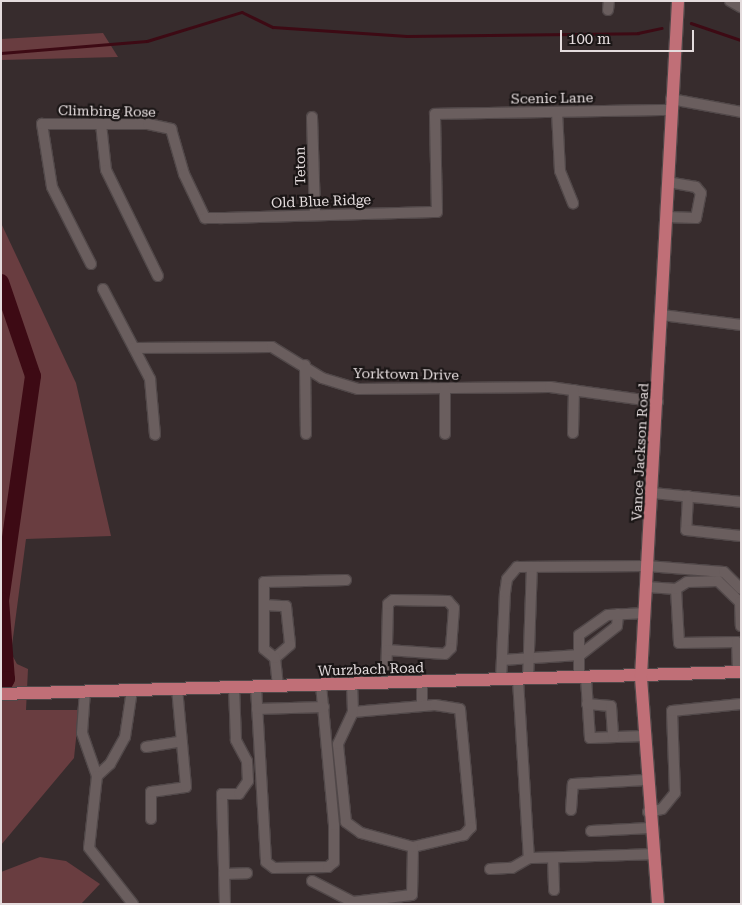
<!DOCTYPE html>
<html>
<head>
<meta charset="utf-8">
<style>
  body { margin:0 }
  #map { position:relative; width:742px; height:905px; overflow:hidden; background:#372c2d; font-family:"Roboto Serif",serif }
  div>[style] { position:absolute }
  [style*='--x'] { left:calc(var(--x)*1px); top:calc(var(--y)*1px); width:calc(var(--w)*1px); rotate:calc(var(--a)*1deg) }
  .green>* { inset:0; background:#693d40 }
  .stream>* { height:2.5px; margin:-1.25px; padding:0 1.25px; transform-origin:1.25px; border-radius:1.25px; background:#3d0a14 }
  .river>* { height:16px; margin:-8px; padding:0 8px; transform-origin:8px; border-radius:8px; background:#3d0a14 }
  .roads { filter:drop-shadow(1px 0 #514849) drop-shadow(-1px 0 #514849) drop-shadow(0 1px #514849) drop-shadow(0 -1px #514849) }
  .minor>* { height:10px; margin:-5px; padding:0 5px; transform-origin:5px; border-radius:5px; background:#6a5e5e }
  .major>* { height:12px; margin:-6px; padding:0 6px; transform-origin:6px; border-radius:6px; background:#c06f77 }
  span { translate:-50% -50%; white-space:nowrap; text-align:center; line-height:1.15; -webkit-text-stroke:4.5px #1b1616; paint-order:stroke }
  .street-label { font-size:14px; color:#e4dcdd }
  .frame { position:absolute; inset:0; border:2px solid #e4dcdd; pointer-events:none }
  .scale { position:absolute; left:560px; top:30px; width:134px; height:22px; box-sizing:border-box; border:2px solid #e4dcdd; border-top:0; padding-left:6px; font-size:15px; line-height:18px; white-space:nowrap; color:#e4dcdd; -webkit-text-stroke:4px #1b1616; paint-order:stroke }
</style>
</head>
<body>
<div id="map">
  <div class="green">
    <i style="clip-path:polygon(103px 33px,118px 57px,1px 60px,1px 39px)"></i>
    <i style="clip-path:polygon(1px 223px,76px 383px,111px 536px,26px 539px,11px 653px,17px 664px,28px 669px,26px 710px,79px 710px,74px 758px,1px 845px)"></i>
    <i style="clip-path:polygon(40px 857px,66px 861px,100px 884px,81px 904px,1px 904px,1px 872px)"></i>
  </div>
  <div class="stream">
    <i style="--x:691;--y:23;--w:53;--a:18.8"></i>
    <i style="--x:1;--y:53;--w:146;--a:-4.7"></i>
    <i style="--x:147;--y:41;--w:99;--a:-17"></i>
    <i style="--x:242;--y:12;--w:34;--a:26"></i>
    <i style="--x:273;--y:27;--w:134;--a:3.8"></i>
    <i style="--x:407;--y:36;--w:231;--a:-0.7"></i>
    <i style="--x:638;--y:33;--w:24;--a:-12"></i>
  </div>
  <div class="river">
    <i style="--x:1;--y:282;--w:99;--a:71.2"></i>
    <i style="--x:33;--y:376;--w:226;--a:98.1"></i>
    <i style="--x:1;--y:600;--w:79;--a:85.7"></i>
    <i style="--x:7;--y:679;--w:13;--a:119"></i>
  </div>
  <div class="roads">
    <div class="minor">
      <i style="--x:730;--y:1;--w:13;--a:29"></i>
      <i style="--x:608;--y:10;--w:9;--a:-84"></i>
      <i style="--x:671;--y:99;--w:71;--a:10.5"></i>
      <i style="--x:557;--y:112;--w:59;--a:87.1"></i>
      <i style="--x:560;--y:171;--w:35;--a:68"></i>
      <i style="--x:312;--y:117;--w:98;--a:88.2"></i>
      <i style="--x:101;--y:124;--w:46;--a:83.8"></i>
      <i style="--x:106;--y:170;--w:118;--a:63.9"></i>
      <i style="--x:666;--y:217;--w:30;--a:2"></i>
      <i style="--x:696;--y:218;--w:25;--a:-79"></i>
      <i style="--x:701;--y:193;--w:8;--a:-130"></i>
      <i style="--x:696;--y:187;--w:28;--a:-170"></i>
      <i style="--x:91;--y:264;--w:86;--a:-116.9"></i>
      <i style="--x:52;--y:187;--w:64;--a:-99"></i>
      <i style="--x:42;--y:124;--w:106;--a:0"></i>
      <i style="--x:148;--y:124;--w:24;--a:12"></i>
      <i style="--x:171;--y:129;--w:47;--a:73.9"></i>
      <i style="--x:184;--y:174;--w:49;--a:64.5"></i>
      <i style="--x:205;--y:218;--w:16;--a:0"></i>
      <i style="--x:221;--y:218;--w:216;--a:-1.6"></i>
      <i style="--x:437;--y:212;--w:98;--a:-91.2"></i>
      <i style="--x:435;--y:114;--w:236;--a:-1"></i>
      <i style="--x:103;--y:289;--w:102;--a:62.4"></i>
      <i style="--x:150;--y:379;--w:56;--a:84.9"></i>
      <i style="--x:662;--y:315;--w:80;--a:7.2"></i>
      <i style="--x:134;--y:348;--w:138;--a:-0.4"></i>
      <i style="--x:272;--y:347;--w:59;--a:31.8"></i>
      <i style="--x:322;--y:378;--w:38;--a:17"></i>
      <i style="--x:358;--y:389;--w:192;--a:-0.6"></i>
      <i style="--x:550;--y:387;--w:109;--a:7.9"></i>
      <i style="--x:305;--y:365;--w:69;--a:89.2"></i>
      <i style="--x:445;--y:389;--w:45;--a:90"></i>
      <i style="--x:573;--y:433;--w:43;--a:-88.7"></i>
      <i style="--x:653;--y:493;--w:88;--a:5.8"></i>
      <i style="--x:688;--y:496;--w:34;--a:93"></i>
      <i style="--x:686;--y:530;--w:55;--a:6.2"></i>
      <i style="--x:647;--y:587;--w:29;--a:4"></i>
      <i style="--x:676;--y:589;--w:54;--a:86.8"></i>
      <i style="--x:679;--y:643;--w:58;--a:-1"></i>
      <i style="--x:737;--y:642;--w:30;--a:88"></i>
      <i style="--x:676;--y:589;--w:13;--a:-32"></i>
      <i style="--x:687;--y:582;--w:31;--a:-2"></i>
      <i style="--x:718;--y:581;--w:30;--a:44"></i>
      <i style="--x:740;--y:602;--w:24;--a:88"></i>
      <i style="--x:264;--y:605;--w:22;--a:3"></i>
      <i style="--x:286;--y:606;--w:39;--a:84"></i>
      <i style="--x:290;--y:645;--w:20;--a:139"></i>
      <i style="--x:502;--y:660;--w:78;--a:-3.7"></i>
      <i style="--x:580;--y:655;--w:47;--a:-38.1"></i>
      <i style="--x:617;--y:626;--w:12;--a:-85"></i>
      <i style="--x:579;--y:678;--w:43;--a:-90"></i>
      <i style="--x:579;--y:635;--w:35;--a:-35"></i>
      <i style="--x:608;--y:615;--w:37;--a:-3"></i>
      <i style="--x:586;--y:678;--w:60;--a:86.2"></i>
      <i style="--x:590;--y:738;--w:53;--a:-2.2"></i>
      <i style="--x:528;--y:679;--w:112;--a:-88"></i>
      <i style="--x:501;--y:680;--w:87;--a:-87.4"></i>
      <i style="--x:505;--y:593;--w:14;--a:-82"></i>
      <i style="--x:507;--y:579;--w:16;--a:-50"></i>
      <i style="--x:517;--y:567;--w:130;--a:-0.4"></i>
      <i style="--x:647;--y:566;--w:77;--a:4.5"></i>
      <i style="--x:724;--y:572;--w:24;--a:45"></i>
      <i style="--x:518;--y:680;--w:178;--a:86.5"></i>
      <i style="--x:422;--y:682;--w:24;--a:90"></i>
      <i style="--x:386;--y:683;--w:79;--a:-88.5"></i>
      <i style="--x:388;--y:604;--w:6;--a:-39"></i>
      <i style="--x:393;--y:600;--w:55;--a:1"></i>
      <i style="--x:448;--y:601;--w:9;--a:49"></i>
      <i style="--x:454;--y:608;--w:40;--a:94.3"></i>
      <i style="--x:451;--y:648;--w:8;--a:135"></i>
      <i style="--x:445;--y:654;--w:58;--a:-176.1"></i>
      <i style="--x:278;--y:686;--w:28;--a:-96"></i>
      <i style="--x:275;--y:658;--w:14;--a:-141"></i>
      <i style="--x:264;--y:649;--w:67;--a:-90"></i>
      <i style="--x:264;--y:582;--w:82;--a:-1.4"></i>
      <i style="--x:256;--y:687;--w:175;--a:86.7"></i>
      <i style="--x:266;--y:862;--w:10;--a:37"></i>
      <i style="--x:274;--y:868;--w:54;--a:-1.1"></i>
      <i style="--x:328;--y:867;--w:8;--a:-40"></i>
      <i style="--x:334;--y:862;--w:37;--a:-90"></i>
      <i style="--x:334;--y:825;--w:141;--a:-95.3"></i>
      <i style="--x:85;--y:691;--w:42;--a:94.1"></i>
      <i style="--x:82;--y:733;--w:46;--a:70.8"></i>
      <i style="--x:97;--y:776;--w:18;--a:-43"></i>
      <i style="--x:110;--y:764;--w:31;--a:-61"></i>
      <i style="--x:125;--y:737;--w:48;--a:-81.5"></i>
      <i style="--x:587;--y:704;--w:24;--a:5"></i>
      <i style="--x:611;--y:706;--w:31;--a:86"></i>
      <i style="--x:257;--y:709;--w:67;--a:-1.7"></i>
      <i style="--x:353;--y:712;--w:82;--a:-4.9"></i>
      <i style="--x:435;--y:705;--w:25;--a:9"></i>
      <i style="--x:460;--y:709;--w:119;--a:84.7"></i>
      <i style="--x:471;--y:827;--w:11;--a:131"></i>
      <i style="--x:464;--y:835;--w:52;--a:166.8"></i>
      <i style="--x:146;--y:747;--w:36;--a:-9"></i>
      <i style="--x:97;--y:776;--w:72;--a:96.3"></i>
      <i style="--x:89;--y:848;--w:71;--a:51.8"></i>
      <i style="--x:571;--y:810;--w:26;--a:-86"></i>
      <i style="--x:573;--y:784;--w:73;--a:-3.1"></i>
      <i style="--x:648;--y:812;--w:14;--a:-12"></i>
      <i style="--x:662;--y:809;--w:21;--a:-51"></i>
      <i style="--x:675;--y:793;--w:82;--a:-92.1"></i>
      <i style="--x:672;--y:711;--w:69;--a:-5.8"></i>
      <i style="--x:151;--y:819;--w:27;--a:-90"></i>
      <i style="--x:151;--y:792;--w:35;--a:-8"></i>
      <i style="--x:186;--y:787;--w:98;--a:-95.2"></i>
      <i style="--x:591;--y:831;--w:59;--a:-2.9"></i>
      <i style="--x:553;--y:858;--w:32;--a:88"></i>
      <i style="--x:490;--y:869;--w:22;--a:-3"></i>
      <i style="--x:512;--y:868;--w:20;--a:-30"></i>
      <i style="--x:529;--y:858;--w:124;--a:-1.8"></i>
      <i style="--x:224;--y:874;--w:23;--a:-2"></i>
      <i style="--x:312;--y:881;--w:46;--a:27.1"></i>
      <i style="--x:353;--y:902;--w:59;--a:-6.8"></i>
      <i style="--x:412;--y:895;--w:48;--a:-88.8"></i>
      <i style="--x:413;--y:847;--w:54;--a:-164.9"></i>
      <i style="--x:361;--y:833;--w:19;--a:-144"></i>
      <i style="--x:346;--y:822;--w:78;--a:-95.9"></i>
      <i style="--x:338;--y:744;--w:35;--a:-65"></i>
      <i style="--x:353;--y:712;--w:28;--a:-92"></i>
      <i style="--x:225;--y:904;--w:110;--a:-91.6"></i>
      <i style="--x:222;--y:794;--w:17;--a:0"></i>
      <i style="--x:239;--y:794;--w:16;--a:-55"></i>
      <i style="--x:248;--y:781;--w:20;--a:-93"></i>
      <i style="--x:247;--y:761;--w:24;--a:-118"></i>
      <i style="--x:236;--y:740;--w:53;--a:-92.2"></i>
    </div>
    <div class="major">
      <i style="--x:1;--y:694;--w:740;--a:-1.7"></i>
      <i style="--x:658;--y:904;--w:229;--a:-94.3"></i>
      <i style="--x:641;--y:676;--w:676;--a:-86.86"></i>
    </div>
  </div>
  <div class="street-label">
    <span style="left:552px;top:98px;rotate:-1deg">Scenic Lane</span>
    <span style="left:107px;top:111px;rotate:1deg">Climbing Rose</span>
    <span style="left:300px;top:166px;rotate:-91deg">Teton</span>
    <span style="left:321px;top:201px;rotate:-2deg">Old Blue Ridge</span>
    <span style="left:406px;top:374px;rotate:1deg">Yorktown Drive</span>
    <span style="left:640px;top:452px;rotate:-87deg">Vance Jackson Road</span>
    <span style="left:371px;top:669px;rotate:-2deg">Wurzbach Road</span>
  </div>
  <div class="frame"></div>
  <div class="scale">100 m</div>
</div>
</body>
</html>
